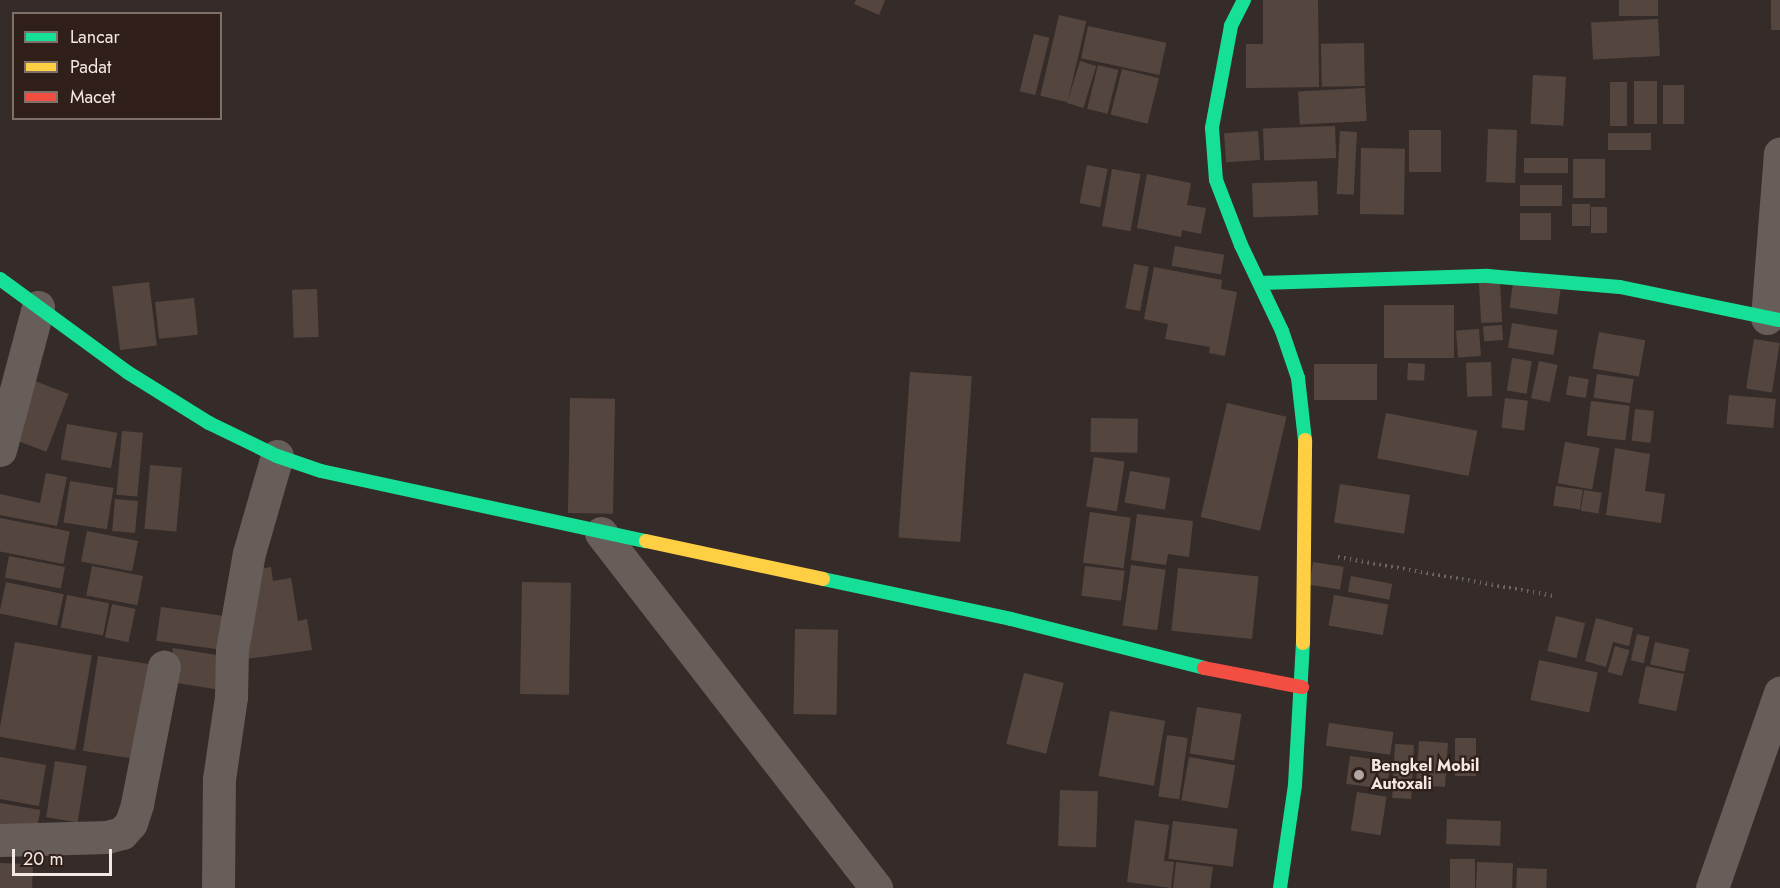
<!DOCTYPE html>
<html>
<head>
<meta charset="utf-8">
<style>
  body { margin:0 }
  #map { position:relative; width:1780px; height:888px; overflow:hidden; background:#352c29; font-family:Jost,sans-serif }
  div>[style] { position:absolute }
  [style*='--x'] { left:calc(var(--x)*1px); top:calc(var(--y)*1px); width:calc(var(--w)*1px); rotate:calc(var(--a)*1deg) }
  .building>* { inset:0; background:#55453f; transform-origin:0 0 }
  .path>* { height:4px; margin-top:-2px; transform-origin:0; background:repeating-linear-gradient(90deg,#6d6562 0 1.5px,transparent 0 6px) }
  .street>* { height:33px; margin:-16.5px; padding:0 16.5px; transform-origin:16.5px; border-radius:16.5px; background:#675d59 }
  .fast>* { height:14px; margin:-7px; padding:0 7px; transform-origin:7px; border-radius:7px; background:#16e098 }
  .slow>* { height:14px; margin:-7px; padding:0 7px; transform-origin:7px; border-radius:7px; background:#ffcf43 }
  .jam>* { height:14px; margin:-7px; padding:0 7px; transform-origin:7px; border-radius:7px; background:#f24e42 }
  .dots>* { width:16px; height:16px; translate:-50% -50%; box-sizing:border-box; border:3px solid #302019; border-radius:50% }
  span { translate:-50% -50%; white-space:nowrap; text-align:center; line-height:1.15; -webkit-text-stroke:4.5px #302019; paint-order:stroke }
  .poi-label { font-size:16px; color:#f4e8e4; font-weight:700 }
  .left { translate:0 -50%; text-align:left }
  .legend { position:absolute; left:12px; top:12px; width:210px; height:108px; box-sizing:border-box; background:#302019; border:2px solid #7e706a; margin:0; padding:8px 10px; list-style:none; font-size:18px; color:#f4e8e4 }
  .legend li { display:flex; align-items:center; gap:12px; height:30px }
  .legend b { width:30px; border:2px solid #7e706a }
  .scale { position:absolute; left:12px; top:849px; width:100px; height:27px; box-sizing:border-box; border:3px solid #f4e8e4; border-top:0; padding-left:8px; font-size:18px; line-height:21px; white-space:nowrap; color:#f4e8e4; -webkit-text-stroke:4px #302019; paint-order:stroke }
</style>
</head>
<body>
<div id="map">
  <div class="building">
    <i style="clip-path:polygon(856px 0,885px 0,879px 15px,854px 4px)"></i>
    <i style="clip-path:polygon(1263px 0,1318px 0,1319px 87px,1246px 88px,1246px 44px,1263px 44px)"></i>
    <i style="left:1619px;top:0;width:39px;height:16px"></i>
    <i style="left:1771px;top:0;width:9px;height:30px"></i>
    <i style="left:1059px;top:15px;width:28px;height:83px;rotate:13deg"></i>
    <i style="left:1658px;top:19px;width:37px;height:67px;rotate:87deg"></i>
    <i style="left:1088px;top:26px;width:80px;height:33px;rotate:12deg"></i>
    <i style="left:1034px;top:34px;width:16px;height:59px;rotate:14deg"></i>
    <i style="left:1364px;top:43px;width:43px;height:43px;rotate:89deg"></i>
    <i style="left:1080px;top:61px;width:17px;height:44px;rotate:17deg"></i>
    <i style="left:1098px;top:65px;width:21px;height:45px;rotate:14deg"></i>
    <i style="left:1122px;top:69px;width:38px;height:47px;rotate:14deg"></i>
    <i style="left:1533px;top:75px;width:33px;height:49px;rotate:3deg"></i>
    <i style="left:1634px;top:81px;width:23px;height:43px"></i>
    <i style="left:1610px;top:82px;width:17px;height:44px"></i>
    <i style="left:1663px;top:85px;width:21px;height:39px"></i>
    <i style="left:1365px;top:88px;width:33px;height:67px;rotate:87deg"></i>
    <i style="left:1335px;top:126px;width:32px;height:72px;rotate:88deg"></i>
    <i style="left:1488px;top:129px;width:29px;height:53px;rotate:2deg"></i>
    <i style="left:1409px;top:130px;width:32px;height:42px"></i>
    <i style="left:1258px;top:131px;width:29px;height:34px;rotate:86deg"></i>
    <i style="left:1340px;top:131px;width:17px;height:63px;rotate:3deg"></i>
    <i style="left:1608px;top:133px;width:43px;height:17px"></i>
    <i style="left:1361px;top:148px;width:44px;height:66px;rotate:1deg"></i>
    <i style="left:1524px;top:158px;width:44px;height:15px"></i>
    <i style="left:1573px;top:159px;width:32px;height:39px"></i>
    <i style="left:1087px;top:165px;width:21px;height:39px;rotate:11deg"></i>
    <i style="left:1112px;top:169px;width:29px;height:58px;rotate:10deg"></i>
    <i style="clip-path:polygon(1147px 174px,1191px 183px,1187px 205px,1206px 208px,1201px 234px,1182px 230px,1181px 237px,1137px 228px)"></i>
    <i style="left:1317px;top:181px;width:34px;height:65px;rotate:88deg"></i>
    <i style="left:1520px;top:185px;width:42px;height:21px"></i>
    <i style="left:1572px;top:204px;width:18px;height:22px"></i>
    <i style="left:1591px;top:207px;width:16px;height:26px"></i>
    <i style="left:1520px;top:213px;width:31px;height:27px"></i>
    <i style="left:1175px;top:246px;width:50px;height:20px;rotate:10deg"></i>
    <i style="left:1134px;top:264px;width:15px;height:45px;rotate:11deg"></i>
    <i style="clip-path:polygon(1154px 267px,1222px 280px,1221px 289px,1237px 292px,1225px 356px,1209px 353px,1210px 347px,1165px 339px,1168px 324px,1144px 319px)"></i>
    <i style="left:149px;top:282px;width:64px;height:37px;rotate:83deg"></i>
    <i style="left:1500px;top:282px;width:40px;height:21px;rotate:87deg"></i>
    <i style="left:1513px;top:283px;width:48px;height:25px;rotate:8deg"></i>
    <i style="left:317px;top:289px;width:48px;height:25px;rotate:88deg"></i>
    <i style="left:194px;top:298px;width:37px;height:39px;rotate:84deg"></i>
    <i style="left:1384px;top:305px;width:70px;height:53px"></i>
    <i style="left:1512px;top:323px;width:46px;height:25px;rotate:9deg"></i>
    <i style="left:1502px;top:325px;width:15px;height:19px;rotate:86deg"></i>
    <i style="left:1479px;top:329px;width:27px;height:23px;rotate:86deg"></i>
    <i style="left:1599px;top:332px;width:47px;height:37px;rotate:10deg"></i>
    <i style="left:1754px;top:339px;width:26px;height:50px;rotate:9deg"></i>
    <i style="left:1512px;top:358px;width:20px;height:33px;rotate:9deg"></i>
    <i style="left:1539px;top:361px;width:19px;height:38px;rotate:12deg"></i>
    <i style="left:1491px;top:362px;width:34px;height:25px;rotate:88deg"></i>
    <i style="left:1408px;top:363px;width:17px;height:17px;rotate:3deg"></i>
    <i style="left:1314px;top:364px;width:63px;height:36px"></i>
    <i style="left:910px;top:372px;width:62px;height:166px;rotate:4deg"></i>
    <i style="left:1597px;top:374px;width:37px;height:24px;rotate:8deg"></i>
    <i style="left:1569px;top:376px;width:20px;height:19px;rotate:9deg"></i>
    <i style="left:35px;top:381px;width:36px;height:62px;rotate:21deg"></i>
    <i style="left:1729px;top:395px;width:47px;height:29px;rotate:5deg"></i>
    <i style="left:570px;top:398px;width:45px;height:115px;rotate:1deg"></i>
    <i style="left:1505px;top:398px;width:23px;height:30px;rotate:7deg"></i>
    <i style="left:1591px;top:401px;width:39px;height:35px;rotate:7deg"></i>
    <i style="left:1227px;top:403px;width:61px;height:117px;rotate:13deg"></i>
    <i style="left:1635px;top:409px;width:19px;height:32px;rotate:6deg"></i>
    <i style="left:1386px;top:413px;width:93px;height:46px;rotate:11deg"></i>
    <i style="left:1091px;top:418px;width:47px;height:34px;rotate:1deg"></i>
    <i style="left:67px;top:424px;width:51px;height:36px;rotate:10deg"></i>
    <i style="left:122px;top:431px;width:21px;height:64px;rotate:5deg"></i>
    <i style="left:1565px;top:442px;width:35px;height:42px;rotate:10deg"></i>
    <i style="clip-path:polygon(1615px 448px,1650px 454px,1645px 491px,1665px 494px,1661px 523px,1606px 515px)"></i>
    <i style="left:1094px;top:457px;width:31px;height:50px;rotate:9deg"></i>
    <i style="left:150px;top:465px;width:32px;height:64px;rotate:5deg"></i>
    <i style="left:1130px;top:471px;width:41px;height:32px;rotate:10deg"></i>
    <i style="clip-path:polygon(46px 473px,67px 477px,57px 526px,0 515px,0 494px,40px 503px)"></i>
    <i style="left:70px;top:481px;width:44px;height:42px;rotate:9deg"></i>
    <i style="left:1340px;top:484px;width:71px;height:39px;rotate:9deg"></i>
    <i style="left:1556px;top:486px;width:27px;height:20px;rotate:8deg"></i>
    <i style="left:1584px;top:490px;width:18px;height:21px;rotate:9deg"></i>
    <i style="left:115px;top:499px;width:23px;height:32px;rotate:5deg"></i>
    <i style="left:1090px;top:512px;width:41px;height:51px;rotate:8deg"></i>
    <i style="clip-path:polygon(1137px 514px,1193px 521px,1189px 557px,1168px 554px,1166px 565px,1131px 560px)"></i>
    <i style="left:0;top:518px;width:71px;height:33px;rotate:11deg"></i>
    <i style="left:87px;top:531px;width:52px;height:31px;rotate:11deg"></i>
    <i style="left:9px;top:556px;width:57px;height:22px;rotate:11deg"></i>
    <i style="left:1313px;top:562px;width:31px;height:23px;rotate:9deg"></i>
    <i style="left:1131px;top:565px;width:35px;height:61px;rotate:8deg"></i>
    <i style="left:92px;top:566px;width:52px;height:30px;rotate:11deg"></i>
    <i style="left:1085px;top:566px;width:40px;height:30px;rotate:7deg"></i>
    <i style="clip-path:polygon(271px 567px,273px 581px,291px 578px,298px 621px,307px 619px,312px 650px,246px 659px,253px 570px)"></i>
    <i style="left:1178px;top:568px;width:81px;height:63px;rotate:6deg"></i>
    <i style="left:1351px;top:576px;width:42px;height:16px;rotate:11deg"></i>
    <i style="left:6px;top:582px;width:59px;height:32px;rotate:12deg"></i>
    <i style="left:522px;top:582px;width:49px;height:112px;rotate:1deg"></i>
    <i style="left:67px;top:595px;width:43px;height:33px;rotate:11deg"></i>
    <i style="left:1334px;top:595px;width:55px;height:31px;rotate:10deg"></i>
    <i style="left:112px;top:604px;width:24px;height:34px;rotate:12deg"></i>
    <i style="left:161px;top:607px;width:62px;height:34px;rotate:8deg"></i>
    <i style="left:1556px;top:616px;width:30px;height:36px;rotate:14deg"></i>
    <i style="clip-path:polygon(1596px 618px,1633px 628px,1629px 646px,1613px 642px,1606px 667px,1585px 661px)"></i>
    <i style="left:795px;top:629px;width:43px;height:85px;rotate:1deg"></i>
    <i style="left:1637px;top:634px;width:13px;height:27px;rotate:13deg"></i>
    <i style="left:15px;top:642px;width:78px;height:96px;rotate:10deg"></i>
    <i style="left:1655px;top:642px;width:35px;height:23px;rotate:12deg"></i>
    <i style="left:1615px;top:646px;width:15px;height:27px;rotate:16deg"></i>
    <i style="left:173px;top:648px;width:49px;height:34px;rotate:9deg"></i>
    <i style="left:98px;top:656px;width:61px;height:96px;rotate:9deg"></i>
    <i style="left:1539px;top:660px;width:60px;height:41px;rotate:12deg"></i>
    <i style="left:1646px;top:666px;width:39px;height:38px;rotate:12deg"></i>
    <i style="left:1024px;top:673px;width:41px;height:73px;rotate:14deg"></i>
    <i style="left:1197px;top:707px;width:45px;height:47px;rotate:9deg"></i>
    <i style="left:1110px;top:711px;width:56px;height:66px;rotate:10deg"></i>
    <i style="left:1329px;top:723px;width:65px;height:23px;rotate:8deg"></i>
    <i style="left:1167px;top:735px;width:21px;height:62px;rotate:8deg"></i>
    <i style="left:1455px;top:738px;width:21px;height:38px"></i>
    <i style="left:1419px;top:741px;width:29px;height:44px;rotate:4deg"></i>
    <i style="left:1395px;top:744px;width:19px;height:54px;rotate:3deg"></i>
    <i style="left:1350px;top:756px;width:41px;height:28px;rotate:8deg"></i>
    <i style="clip-path:polygon(0 757px,46px 765px,39px 806px,0 799px)"></i>
    <i style="left:1189px;top:757px;width:47px;height:44px;rotate:10deg"></i>
    <i style="left:55px;top:761px;width:32px;height:57px;rotate:9deg"></i>
    <i style="left:1060px;top:790px;width:38px;height:56px;rotate:2deg"></i>
    <i style="left:1357px;top:792px;width:30px;height:39px;rotate:9deg"></i>
    <i style="left:0;top:803px;width:41px;height:26px;rotate:10deg"></i>
    <i style="left:1447px;top:819px;width:54px;height:25px;rotate:2deg"></i>
    <i style="clip-path:polygon(1135px 820px,1169px 825px,1164px 861px,1174px 862px,1171px 888px,1127px 882px)"></i>
    <i style="left:1173px;top:821px;width:65px;height:38px;rotate:7deg"></i>
    <i style="left:1450px;top:859px;width:25px;height:29px"></i>
    <i style="clip-path:polygon(1176px 862px,1213px 867px,1210px 888px,1173px 888px)"></i>
    <i style="left:1477px;top:862px;width:36px;height:26px;rotate:2deg"></i>
    <i style="left:0;top:863px;width:33px;height:25px;rotate:2deg"></i>
    <i style="left:1517px;top:868px;width:30px;height:20px;rotate:2deg"></i>
  </div>
  <div class="path">
    <i style="--x:1338;--y:557;--w:220;--a:10.2"></i>
  </div>
  <div class="street">
    <i style="--x:1767;--y:318;--w:165;--a:-85.5"></i>
    <i style="--x:0;--y:450;--w:148;--a:-75.1"></i>
    <i style="--x:601;--y:533;--w:449;--a:52.2"></i>
    <i style="--x:0;--y:840;--w:107;--a:-1.6"></i>
    <i style="--x:107;--y:837;--w:16;--a:-15"></i>
    <i style="--x:122;--y:833;--w:13;--a:-48"></i>
    <i style="--x:131;--y:823;--w:20;--a:-72"></i>
    <i style="--x:137;--y:804;--w:140;--a:-78.9"></i>
    <i style="--x:218;--y:888;--w:109;--a:-89.5"></i>
    <i style="--x:219;--y:779;--w:83;--a:-81.7"></i>
    <i style="--x:231;--y:697;--w:47;--a:-88.8"></i>
    <i style="--x:232;--y:650;--w:98;--a:-80.1"></i>
    <i style="--x:249;--y:553;--w:101;--a:-73.9"></i>
    <i style="--x:1712;--y:888;--w:207;--a:-70.8"></i>
  </div>
  <div class="fast">
    <i style="--x:1244;--y:0;--w:29;--a:117"></i>
    <i style="--x:1231;--y:26;--w:104;--a:100.6"></i>
    <i style="--x:1212;--y:128;--w:52;--a:85.6"></i>
    <i style="--x:1216;--y:180;--w:70;--a:69"></i>
    <i style="--x:1241;--y:245;--w:95;--a:64.5"></i>
    <i style="--x:1282;--y:331;--w:50;--a:71.2"></i>
    <i style="--x:1298;--y:378;--w:62;--a:83.6"></i>
    <i style="--x:0;--y:279;--w:157;--a:36.2"></i>
    <i style="--x:127;--y:372;--w:97;--a:31.9"></i>
    <i style="--x:209;--y:423;--w:76;--a:25.9"></i>
    <i style="--x:277;--y:456;--w:46;--a:18.8"></i>
    <i style="--x:321;--y:471;--w:332;--a:12.2"></i>
    <i style="--x:1260;--y:283;--w:228;--a:-1.8"></i>
    <i style="--x:1488;--y:276;--w:132;--a:4.8"></i>
    <i style="--x:1620;--y:287;--w:163;--a:11.7"></i>
    <i style="--x:823;--y:579;--w:192;--a:12"></i>
    <i style="--x:1011;--y:619;--w:199;--a:14.2"></i>
    <i style="--x:1280;--y:888;--w:104;--a:-81.7"></i>
    <i style="--x:1295;--y:785;--w:142;--a:-86.8"></i>
  </div>
  <div class="slow">
    <i style="--x:646;--y:541;--w:181;--a:12.1"></i>
    <i style="--x:1303;--y:643;--w:203;--a:-89.4"></i>
  </div>
  <div class="jam">
    <i style="--x:1204;--y:668;--w:100;--a:11"></i>
  </div>
  <div class="dots">
    <i style="left:1359px;top:775px;background:#b1a6a3"></i>
  </div>
  <div class="poi-label">
    <span class="left" style="left:1371px;top:775px">Bengkel Mobil<br>Autoxali</span>
  </div>
  <ul class="legend">
  <li><b style="height:8px;background:#16e098"></b>Lancar</li>
  <li><b style="height:8px;background:#ffcf43"></b>Padat</li>
  <li><b style="height:8px;background:#f24e42"></b>Macet</li>
  </ul>
  <div class="scale">20 m</div>
</div>
</body>
</html>
